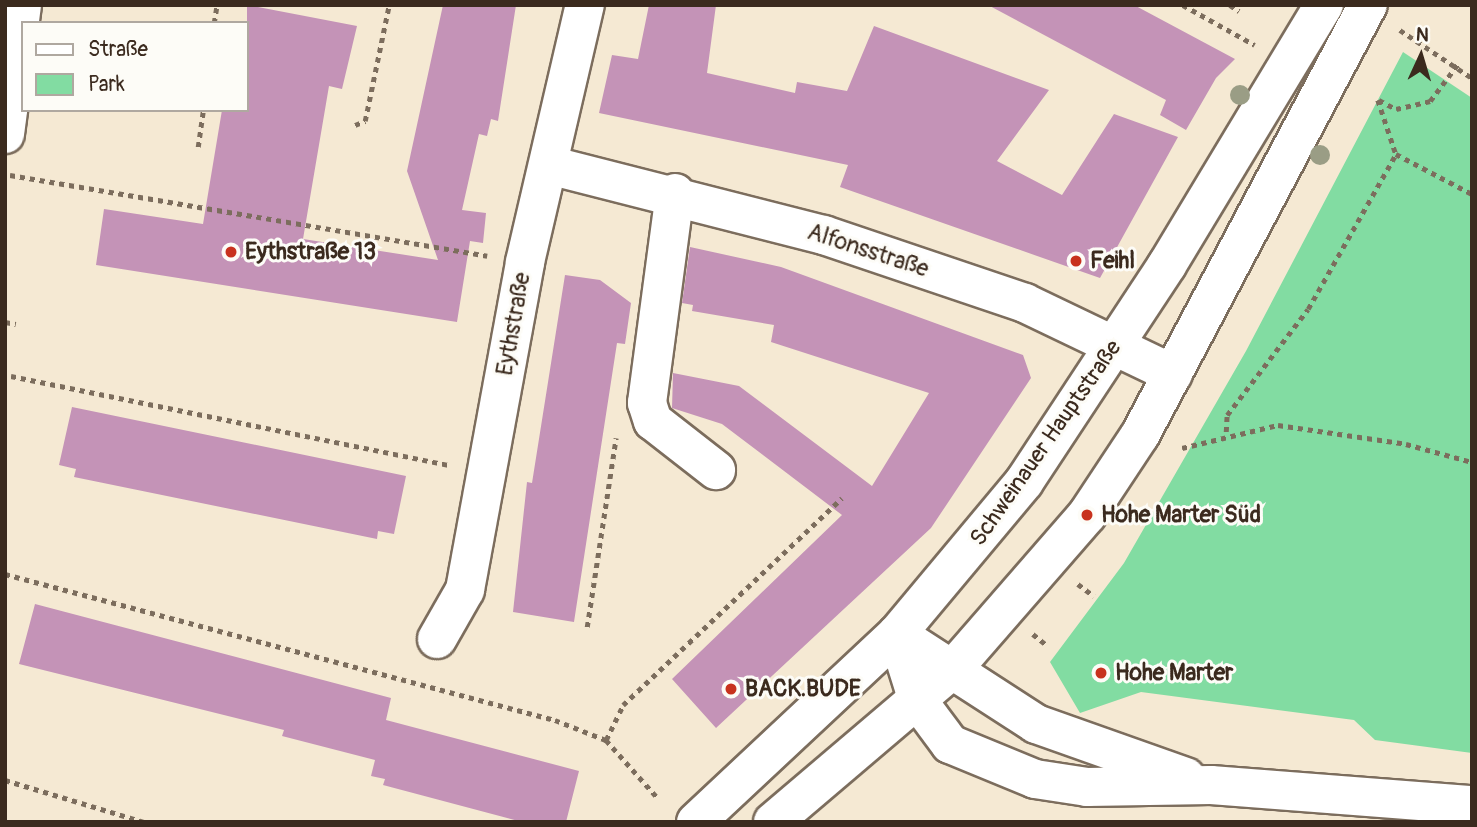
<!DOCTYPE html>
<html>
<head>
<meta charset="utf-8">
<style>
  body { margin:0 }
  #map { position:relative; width:1477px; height:827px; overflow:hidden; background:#f5e9d3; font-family:Pangolin,sans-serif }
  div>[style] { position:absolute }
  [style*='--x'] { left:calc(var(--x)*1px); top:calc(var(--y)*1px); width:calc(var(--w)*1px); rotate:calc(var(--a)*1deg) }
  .green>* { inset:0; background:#82dca2 }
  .building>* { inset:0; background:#c493b7 }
  .path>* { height:4.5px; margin-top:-2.25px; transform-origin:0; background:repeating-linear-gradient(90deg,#7c6d5d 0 5px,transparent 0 10px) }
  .roads { filter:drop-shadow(2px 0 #7c6d5d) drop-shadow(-2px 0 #7c6d5d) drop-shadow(0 2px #7c6d5d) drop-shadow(0 -2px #7c6d5d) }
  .minor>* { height:38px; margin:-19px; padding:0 19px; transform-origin:19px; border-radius:19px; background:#fff }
  .major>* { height:38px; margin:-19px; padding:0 19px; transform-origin:19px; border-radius:19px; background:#fff }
  .trees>* { width:20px; height:20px; margin:-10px; border-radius:50%; background:#9a9d85 }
  .dots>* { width:19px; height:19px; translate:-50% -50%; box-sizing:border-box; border:4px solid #fdfcf7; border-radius:50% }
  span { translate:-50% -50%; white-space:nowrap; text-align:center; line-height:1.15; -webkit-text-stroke:6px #fdfcf7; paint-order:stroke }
  .street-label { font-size:23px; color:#3b2a1e }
  .poi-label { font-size:23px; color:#3b2a1e; font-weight:700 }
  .left { translate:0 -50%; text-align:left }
  .frame { position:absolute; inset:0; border:7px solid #3b2a1e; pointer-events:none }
  .legend { position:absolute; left:21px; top:21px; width:228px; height:91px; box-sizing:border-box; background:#fdfcf7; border:2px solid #afa8a0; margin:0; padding:9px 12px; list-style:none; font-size:21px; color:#3b2a1e }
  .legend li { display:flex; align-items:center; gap:14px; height:35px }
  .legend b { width:35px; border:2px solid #afa8a0 }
  .north { position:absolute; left:1386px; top:21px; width:70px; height:70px; -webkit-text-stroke:5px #fdfcf7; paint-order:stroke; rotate:4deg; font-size:19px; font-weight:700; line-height:28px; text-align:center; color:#3b2a1e }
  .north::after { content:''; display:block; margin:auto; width:24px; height:32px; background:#3b2a1e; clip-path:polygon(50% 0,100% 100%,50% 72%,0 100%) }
</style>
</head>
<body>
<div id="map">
  <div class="green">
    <i style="clip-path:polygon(1403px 52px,1472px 98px,1472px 753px,1375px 740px,1354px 720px,1141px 692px,1080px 713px,1050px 662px,1124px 563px,1246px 351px)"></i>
  </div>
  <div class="building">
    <i style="clip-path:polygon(247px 5px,357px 26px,342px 89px,329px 86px,303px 239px,438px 260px,407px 171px,443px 5px,516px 5px,498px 121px,491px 119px,487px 136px,479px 134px,462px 210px,486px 213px,483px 243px,470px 241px,457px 322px,96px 265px,104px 209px,203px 224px,222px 110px,247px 110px)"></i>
    <i style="clip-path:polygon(649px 5px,716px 5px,707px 73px,795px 93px,797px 82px,847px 91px,874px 26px,1049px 90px,997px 161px,1062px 195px,1114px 114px,1178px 137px,1100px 278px,840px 187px,848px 165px,599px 113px,612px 55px,638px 59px)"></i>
    <i style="clip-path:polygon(988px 5px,1134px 5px,1235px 59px,1216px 78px,1186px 130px,1160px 115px,1166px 100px)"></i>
    <i style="clip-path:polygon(690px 247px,781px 267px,1023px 355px,1031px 378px,931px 528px,716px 728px,672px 679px,842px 515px,722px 424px,672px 408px,673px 373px,739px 386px,872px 486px,929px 393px,771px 342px,774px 325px,692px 311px,693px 305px,682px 303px)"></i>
    <i style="clip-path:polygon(565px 275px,600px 280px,631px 303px,625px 344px,617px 343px,574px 622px,513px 612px,527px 482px,532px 483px)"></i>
    <i style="clip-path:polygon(72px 407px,406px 476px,394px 534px,378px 531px,377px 539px,74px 477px,76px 469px,59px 465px)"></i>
    <i style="clip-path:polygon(35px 604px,391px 698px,386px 720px,579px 771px,566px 822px,522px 822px,383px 785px,385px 779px,371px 776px,375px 760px,282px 736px,284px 730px,19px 664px)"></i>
  </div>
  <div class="path">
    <i style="--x:1183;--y:5;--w:82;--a:29.1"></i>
    <i style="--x:1230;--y:5;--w:11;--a:34"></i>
    <i style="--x:214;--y:23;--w:18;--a:-81"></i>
    <i style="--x:1400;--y:30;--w:87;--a:33.7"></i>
    <i style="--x:1378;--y:100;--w:57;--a:71.6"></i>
    <i style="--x:1396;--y:154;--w:86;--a:27.8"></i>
    <i style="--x:1379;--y:100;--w:19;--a:28"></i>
    <i style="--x:1396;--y:109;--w:35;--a:-13"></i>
    <i style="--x:1430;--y:101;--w:46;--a:-52.9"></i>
    <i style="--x:355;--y:125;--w:11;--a:-22"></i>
    <i style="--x:365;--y:121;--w:118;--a:-78.3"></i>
    <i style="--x:198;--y:147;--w:37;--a:-82"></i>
    <i style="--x:10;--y:175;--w:484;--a:9.6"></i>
    <i style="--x:5;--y:322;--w:11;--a:10"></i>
    <i style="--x:11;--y:376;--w:446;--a:11.5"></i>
    <i style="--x:1226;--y:432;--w:17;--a:-87"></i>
    <i style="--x:1227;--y:415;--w:133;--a:-52.6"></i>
    <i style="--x:1308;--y:309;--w:178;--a:-60.4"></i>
    <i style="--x:1182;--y:448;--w:99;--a:-13.5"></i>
    <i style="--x:1278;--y:425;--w:129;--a:8.4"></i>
    <i style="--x:1406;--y:444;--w:68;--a:15.3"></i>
    <i style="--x:5;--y:574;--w:569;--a:14.87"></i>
    <i style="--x:555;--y:720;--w:55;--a:21.4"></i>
    <i style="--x:606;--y:740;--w:76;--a:48.2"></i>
    <i style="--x:1078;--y:584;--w:20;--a:37"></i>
    <i style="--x:587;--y:627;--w:191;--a:-81.3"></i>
    <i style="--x:1033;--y:634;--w:19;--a:39"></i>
    <i style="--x:606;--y:740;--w:39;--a:-64"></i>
    <i style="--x:623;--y:705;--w:301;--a:-43.4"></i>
    <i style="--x:5;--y:780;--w:145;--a:16.8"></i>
  </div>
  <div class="roads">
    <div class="minor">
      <i style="--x:549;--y:165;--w:284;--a:14.3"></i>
      <i style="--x:824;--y:235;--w:212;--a:18.7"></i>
      <i style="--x:1025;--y:303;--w:164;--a:25.6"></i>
      <i style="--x:675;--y:193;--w:212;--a:97.6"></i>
      <i style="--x:647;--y:403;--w:19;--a:72"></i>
      <i style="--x:653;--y:421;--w:80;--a:37.9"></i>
      <i style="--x:897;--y:634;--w:70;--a:72.6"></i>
      <i style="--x:918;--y:701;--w:54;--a:53.3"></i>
      <i style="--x:950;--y:744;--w:92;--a:22.4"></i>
      <i style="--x:1035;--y:779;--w:53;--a:8.7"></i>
      <i style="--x:1087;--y:787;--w:124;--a:-0.9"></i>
      <i style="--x:1211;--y:785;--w:262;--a:4.4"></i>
      <i style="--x:897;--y:634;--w:166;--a:32.9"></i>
      <i style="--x:1036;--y:724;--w:159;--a:19.5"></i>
      <i style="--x:437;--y:639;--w:56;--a:-60.3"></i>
      <i style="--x:465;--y:590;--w:333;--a:-79.6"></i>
      <i style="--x:525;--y:262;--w:264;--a:-76.9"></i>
    </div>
    <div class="major">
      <i style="--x:5;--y:134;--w:130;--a:-82.5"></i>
      <i style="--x:696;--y:822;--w:275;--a:-43.1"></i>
      <i style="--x:897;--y:634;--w:198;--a:-50.1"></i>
      <i style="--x:1024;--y:482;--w:260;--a:-56.6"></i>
      <i style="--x:1167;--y:265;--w:304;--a:-58.9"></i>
      <i style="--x:773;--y:822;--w:236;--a:-40.4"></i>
      <i style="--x:953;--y:669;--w:204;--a:-49"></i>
      <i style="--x:1087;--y:515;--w:96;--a:-56.5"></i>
      <i style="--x:1140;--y:435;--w:487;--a:-62.1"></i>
    </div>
  </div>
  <div class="trees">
    <i style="left:1240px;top:95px"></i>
    <i style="left:1320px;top:155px"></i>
  </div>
  <div class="dots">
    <i style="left:231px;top:252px;background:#c8321e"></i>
    <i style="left:1076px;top:261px;background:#c8321e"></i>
    <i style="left:1087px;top:515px;background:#c8321e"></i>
    <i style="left:1101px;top:673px;background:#c8321e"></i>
    <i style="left:731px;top:689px;background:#c8321e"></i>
  </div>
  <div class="street-label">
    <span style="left:868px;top:251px;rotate:18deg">Alfonsstraße</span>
    <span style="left:514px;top:324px;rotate:-80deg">Eythstraße</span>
    <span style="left:1046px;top:443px;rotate:-55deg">Schweinauer Hauptstraße</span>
  </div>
  <div class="poi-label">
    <span class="left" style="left:245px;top:252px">Eythstraße 13</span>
    <span class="left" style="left:1090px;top:261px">Feihl</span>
    <span class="left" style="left:1101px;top:515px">Hohe Marter Süd</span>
    <span class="left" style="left:1115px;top:673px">Hohe Marter</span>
    <span class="left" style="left:745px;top:689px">BACK.BUDE</span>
  </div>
  <div class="frame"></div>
  <ul class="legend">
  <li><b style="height:9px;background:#fff"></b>Straße</li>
  <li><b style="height:19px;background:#82dca2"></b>Park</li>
  </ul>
  <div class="north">N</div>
</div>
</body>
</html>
